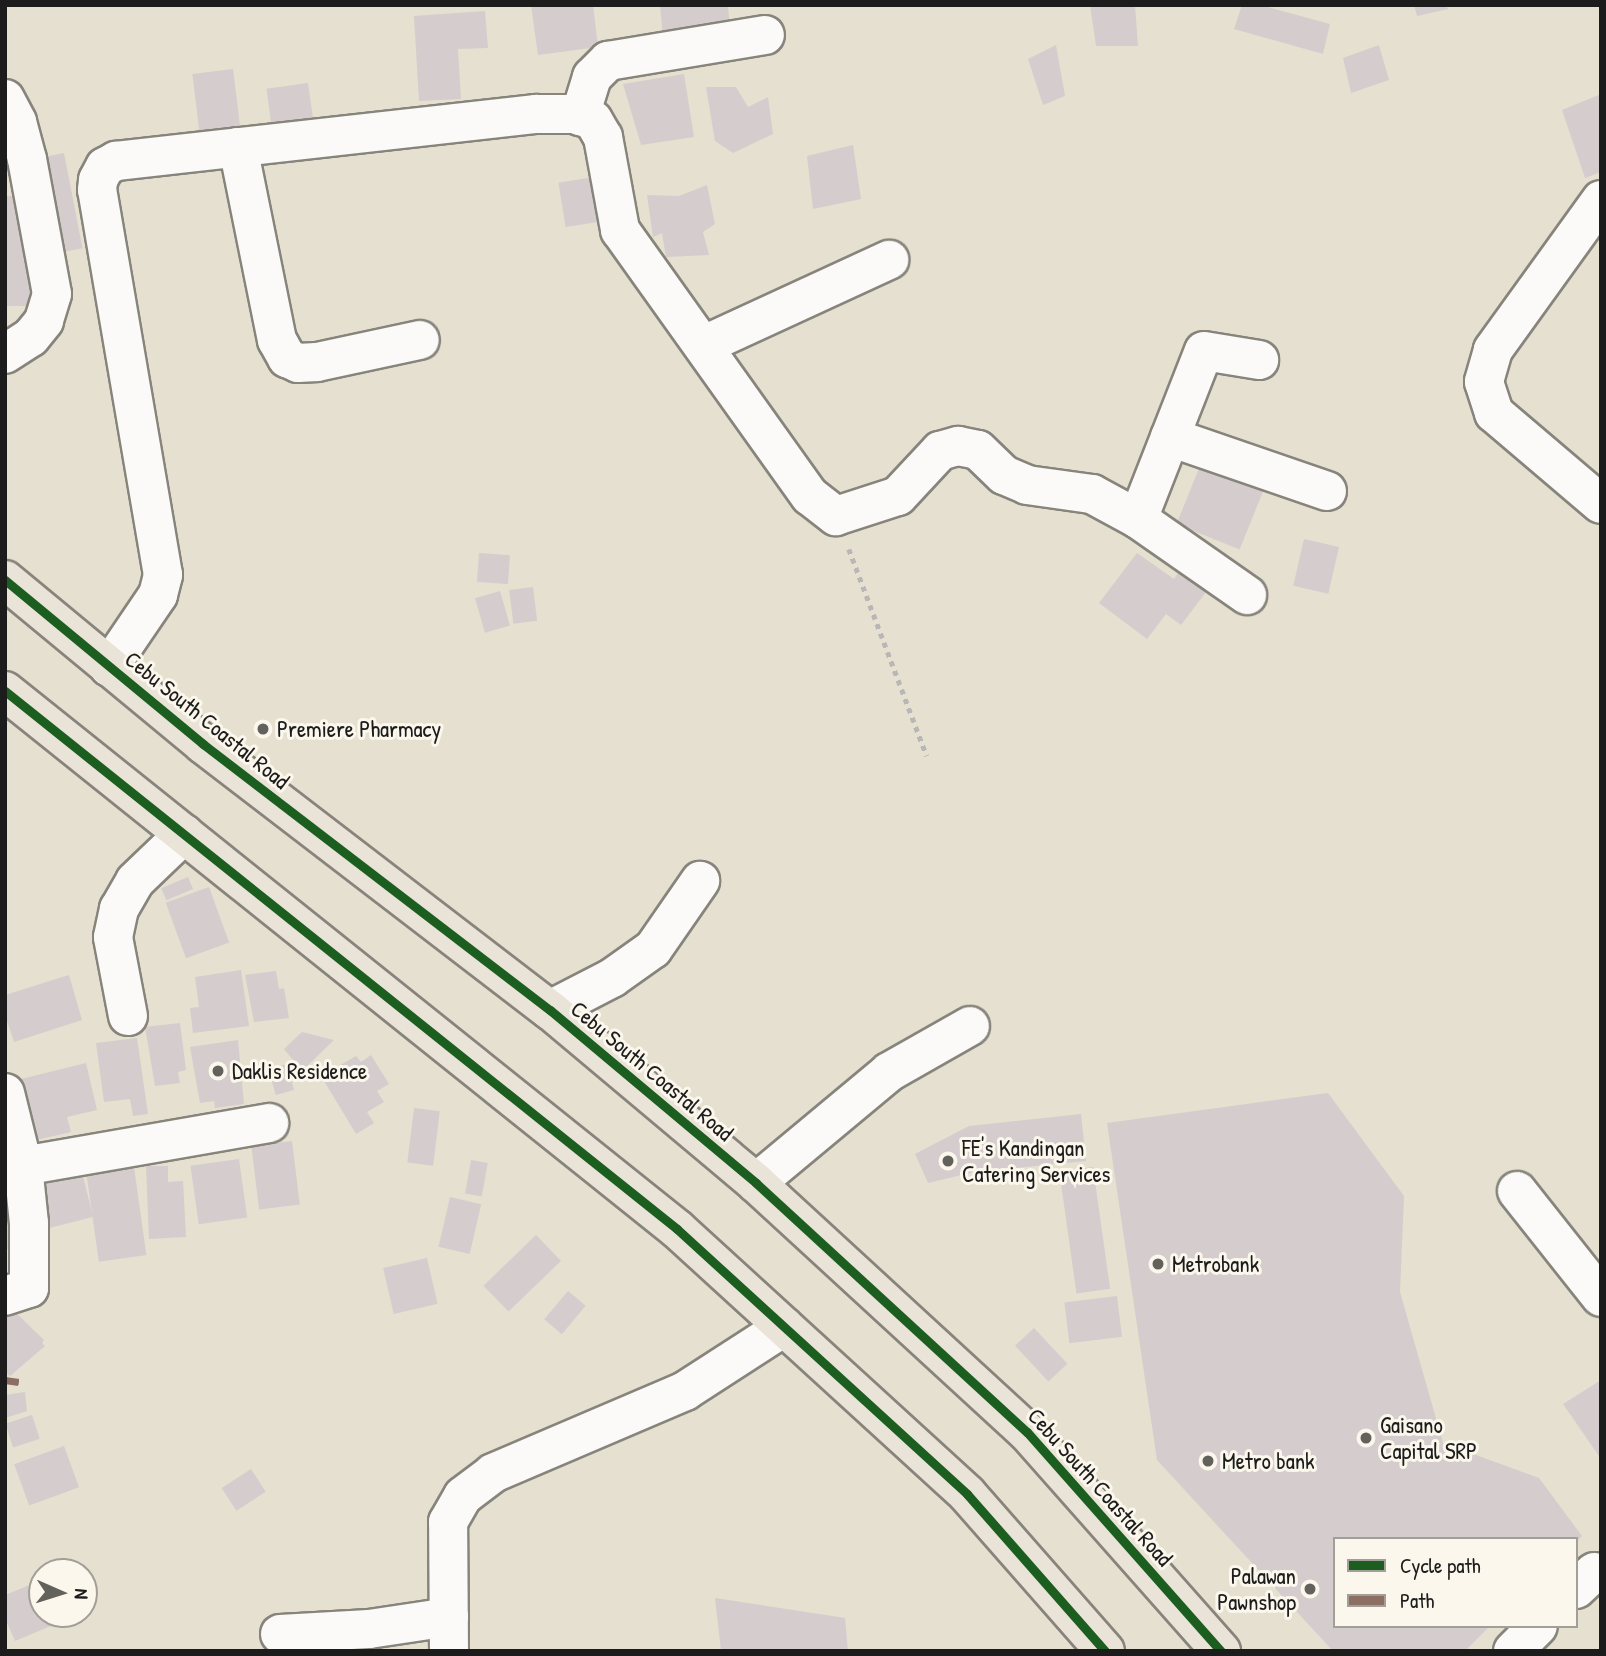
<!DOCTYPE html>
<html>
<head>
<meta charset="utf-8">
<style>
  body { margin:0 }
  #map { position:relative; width:1606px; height:1656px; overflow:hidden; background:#e5e0cf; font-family:"Patrick Hand",sans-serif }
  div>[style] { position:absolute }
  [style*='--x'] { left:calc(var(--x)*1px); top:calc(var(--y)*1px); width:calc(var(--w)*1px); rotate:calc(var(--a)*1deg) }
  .building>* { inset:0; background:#d5cccd; transform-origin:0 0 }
  .path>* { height:4.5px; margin-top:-2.25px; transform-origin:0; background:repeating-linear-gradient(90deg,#b8b7b5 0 5px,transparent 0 10px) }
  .roads { filter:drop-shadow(2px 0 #87847c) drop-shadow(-2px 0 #87847c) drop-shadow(0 2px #87847c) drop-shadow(0 -2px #87847c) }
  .minor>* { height:38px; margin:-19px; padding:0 19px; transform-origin:19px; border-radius:19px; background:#fbfaf8 }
  .highway>* { height:38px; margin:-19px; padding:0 19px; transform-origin:19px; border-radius:19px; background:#eae3d7 }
  .quiet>* { height:7px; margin-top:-3.5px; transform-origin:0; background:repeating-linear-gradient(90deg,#8d6e63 0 14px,transparent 0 21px) }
  .cycleway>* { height:9px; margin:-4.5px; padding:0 4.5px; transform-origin:4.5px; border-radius:4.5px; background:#1b5e20 }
  .dots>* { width:19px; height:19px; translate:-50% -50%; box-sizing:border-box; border:4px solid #fbf7ec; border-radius:50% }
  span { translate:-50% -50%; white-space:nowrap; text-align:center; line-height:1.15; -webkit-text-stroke:6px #fbf7ec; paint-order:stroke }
  .street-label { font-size:23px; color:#1c1c1c }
  .poi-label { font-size:23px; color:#1c1c1c }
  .left { translate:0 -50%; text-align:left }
  .right { translate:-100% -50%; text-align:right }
  .frame { position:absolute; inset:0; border:7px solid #1c1c1c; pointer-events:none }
  .legend { position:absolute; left:1333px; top:1537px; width:245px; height:91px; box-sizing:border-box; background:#fbf7ec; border:2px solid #a29f99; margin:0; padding:9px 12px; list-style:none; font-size:21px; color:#1c1c1c }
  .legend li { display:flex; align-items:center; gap:14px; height:35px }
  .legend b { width:35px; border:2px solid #a29f99 }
  .north { position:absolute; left:28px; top:1558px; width:70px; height:70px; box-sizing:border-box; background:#fbf7ec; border:2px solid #a29f99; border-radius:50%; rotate:93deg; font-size:19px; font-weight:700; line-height:28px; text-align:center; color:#1c1c1c }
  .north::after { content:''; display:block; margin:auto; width:24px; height:32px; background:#62615b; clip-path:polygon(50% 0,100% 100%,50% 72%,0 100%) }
</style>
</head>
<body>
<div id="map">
  <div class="building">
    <i style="clip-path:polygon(531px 5px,593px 5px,598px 47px,538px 55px)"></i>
    <i style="clip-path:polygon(660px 5px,728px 5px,730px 32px,663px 38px)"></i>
    <i style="clip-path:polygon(1090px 5px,1135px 5px,1138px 46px,1096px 46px)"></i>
    <i style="clip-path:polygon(1242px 5px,1260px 5px,1330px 24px,1323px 54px,1234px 29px)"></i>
    <i style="clip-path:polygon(1414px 5px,1446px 5px,1448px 9px,1417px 16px)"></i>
    <i style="clip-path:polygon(485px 11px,488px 48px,458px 49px,461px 99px,419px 101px,414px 16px)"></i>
    <i style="clip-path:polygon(1056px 45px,1065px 96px,1043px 105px,1028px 59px)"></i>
    <i style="clip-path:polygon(1379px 45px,1389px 80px,1351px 93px,1343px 58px)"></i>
    <i style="left:233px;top:69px;width:64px;height:41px;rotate:83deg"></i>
    <i style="clip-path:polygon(684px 74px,694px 137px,641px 145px,623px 84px)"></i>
    <i style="left:308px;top:83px;width:43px;height:42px;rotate:82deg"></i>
    <i style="clip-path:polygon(706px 87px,736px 87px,748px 107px,768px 97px,773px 134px,733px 153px,715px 141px)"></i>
    <i style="clip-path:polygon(1601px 94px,1601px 172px,1585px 178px,1562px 110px)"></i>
    <i style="clip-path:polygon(853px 145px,861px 199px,813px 209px,807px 156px)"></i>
    <i style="left:64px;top:153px;width:97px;height:27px;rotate:79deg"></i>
    <i style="left:594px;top:177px;width:45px;height:36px;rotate:81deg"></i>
    <i style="clip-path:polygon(707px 185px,715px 224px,703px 232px,709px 255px,666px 257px,662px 233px,653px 237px,647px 195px,679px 196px)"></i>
    <i style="left:5px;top:196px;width:26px;height:110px"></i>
    <i style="left:1202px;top:461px;width:68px;height:68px;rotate:22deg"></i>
    <i style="left:1304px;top:539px;width:36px;height:48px;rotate:13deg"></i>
    <i style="left:479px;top:553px;width:31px;height:29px;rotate:4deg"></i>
    <i style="clip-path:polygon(1137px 553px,1174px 579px,1182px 567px,1209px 588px,1181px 625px,1166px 614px,1147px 639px,1099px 603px)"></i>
    <i style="left:533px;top:587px;width:34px;height:24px;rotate:83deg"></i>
    <i style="left:500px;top:591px;width:36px;height:26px;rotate:74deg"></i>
    <i style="left:188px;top:877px;width:13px;height:29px;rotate:67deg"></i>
    <i style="left:209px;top:887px;width:59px;height:46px;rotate:70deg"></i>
    <i style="clip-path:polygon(241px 970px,249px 1026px,193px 1033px,190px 1008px,199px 1007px,195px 977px)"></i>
    <i style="clip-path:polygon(276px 971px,279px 989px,284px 988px,289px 1018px,254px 1022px,245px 975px)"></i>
    <i style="clip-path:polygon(69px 975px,82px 1020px,14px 1042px,5px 1015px,5px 995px)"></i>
    <i style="clip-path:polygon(180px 1023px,186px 1070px,178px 1072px,180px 1083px,155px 1086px,145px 1027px)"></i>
    <i style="clip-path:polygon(302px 1032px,334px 1040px,302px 1071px,284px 1049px)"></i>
    <i style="clip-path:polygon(137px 1038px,148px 1114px,133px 1116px,130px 1099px,104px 1102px,96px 1043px)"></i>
    <i style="clip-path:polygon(238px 1040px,244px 1104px,215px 1108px,214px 1101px,200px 1103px,190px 1047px)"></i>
    <i style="clip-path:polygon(371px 1055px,389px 1084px,377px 1091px,384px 1102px,367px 1112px,374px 1123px,356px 1134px,321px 1076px,356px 1056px,361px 1062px)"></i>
    <i style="clip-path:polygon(86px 1063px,97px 1110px,67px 1117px,71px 1132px,36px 1140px,21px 1079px)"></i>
    <i style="left:287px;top:1064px;width:27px;height:19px;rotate:75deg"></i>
    <i style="clip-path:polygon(1328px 1093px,1404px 1196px,1400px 1292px,1443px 1443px,1539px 1478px,1582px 1536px,1576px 1542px,1576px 1539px,1335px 1539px,1335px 1626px,1490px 1626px,1465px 1651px,1333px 1651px,1157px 1460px,1107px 1123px)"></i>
    <i style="left:414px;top:1108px;width:26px;height:55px;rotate:7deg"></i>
    <i style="clip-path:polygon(1081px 1114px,1086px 1161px,974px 1172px,928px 1183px,915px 1154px,969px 1126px)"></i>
    <i style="left:292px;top:1141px;width:64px;height:41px;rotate:83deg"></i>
    <i style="left:239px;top:1159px;width:59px;height:49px;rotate:82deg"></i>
    <i style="left:133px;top:1160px;width:96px;height:48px;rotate:82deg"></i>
    <i style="left:471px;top:1160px;width:17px;height:34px;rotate:10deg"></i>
    <i style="clip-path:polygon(146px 1166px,168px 1166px,168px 1182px,183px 1181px,186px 1237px,149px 1239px)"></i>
    <i style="left:1093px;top:1167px;width:123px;height:34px;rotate:82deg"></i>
    <i style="clip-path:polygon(73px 1168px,76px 1178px,83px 1176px,93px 1217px,49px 1228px,38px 1186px,44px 1185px,43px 1176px)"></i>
    <i style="left:450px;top:1197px;width:32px;height:51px;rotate:13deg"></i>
    <i style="clip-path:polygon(5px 1210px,14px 1248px,5px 1250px)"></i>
    <i style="left:536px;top:1235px;width:36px;height:73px;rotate:46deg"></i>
    <i style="left:427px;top:1258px;width:47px;height:45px;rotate:77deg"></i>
    <i style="left:568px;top:1291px;width:23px;height:37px;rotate:40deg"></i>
    <i style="left:1117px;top:1296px;width:41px;height:53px;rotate:83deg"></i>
    <i style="clip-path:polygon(11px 1308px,44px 1340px,42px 1343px,45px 1346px,10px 1376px,5px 1372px,5px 1314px)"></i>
    <i style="left:1034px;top:1328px;width:49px;height:26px;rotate:47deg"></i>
    <i style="clip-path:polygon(1601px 1380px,1601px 1459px,1563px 1404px)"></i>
    <i style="clip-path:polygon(25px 1392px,27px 1411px,5px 1418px,5px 1395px)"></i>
    <i style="left:32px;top:1415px;width:25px;height:28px;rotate:72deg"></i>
    <i style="left:64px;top:1446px;width:44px;height:53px;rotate:70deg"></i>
    <i style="left:251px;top:1469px;width:27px;height:35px;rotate:57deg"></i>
    <i style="clip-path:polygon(42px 1580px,42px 1614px,68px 1614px,70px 1618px,15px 1641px,5px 1618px,5px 1595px)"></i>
    <i style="clip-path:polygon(715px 1598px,845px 1618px,848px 1651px,721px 1651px)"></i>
  </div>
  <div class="path">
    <i style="--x:849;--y:549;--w:221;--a:69.4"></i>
  </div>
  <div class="roads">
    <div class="minor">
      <i style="--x:5;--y:99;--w:26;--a:62"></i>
      <i style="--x:17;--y:122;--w:38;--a:75"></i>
      <i style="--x:27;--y:159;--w:137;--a:79.5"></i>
      <i style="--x:52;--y:294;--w:28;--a:107"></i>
      <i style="--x:44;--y:321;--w:21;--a:129"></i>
      <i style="--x:31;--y:337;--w:31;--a:147"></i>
      <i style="--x:580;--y:116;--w:41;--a:-72.9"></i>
      <i style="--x:592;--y:77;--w:23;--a:-45"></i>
      <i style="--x:608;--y:61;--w:159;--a:-9.4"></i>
      <i style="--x:238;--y:147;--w:197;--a:78.6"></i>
      <i style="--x:277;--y:340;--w:21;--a:61"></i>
      <i style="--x:287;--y:358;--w:12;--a:24"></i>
      <i style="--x:298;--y:363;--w:19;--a:-3"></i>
      <i style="--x:317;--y:362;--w:105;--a:-12.1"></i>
      <i style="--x:1601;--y:200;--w:185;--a:125.8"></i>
      <i style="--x:1493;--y:350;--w:33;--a:106"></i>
      <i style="--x:1484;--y:382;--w:33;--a:72"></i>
      <i style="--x:1494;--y:413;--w:140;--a:40.4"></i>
      <i style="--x:704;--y:345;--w:204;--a:-24.7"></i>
      <i style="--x:1170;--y:437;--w:166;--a:19"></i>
      <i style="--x:1138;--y:519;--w:180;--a:-68.6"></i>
      <i style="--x:1204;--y:351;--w:56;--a:9.3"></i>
      <i style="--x:109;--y:667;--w:87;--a:-55.8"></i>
      <i style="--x:158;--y:595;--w:21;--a:-76"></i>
      <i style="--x:163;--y:575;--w:391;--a:-99.7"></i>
      <i style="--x:97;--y:190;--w:10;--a:-84"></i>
      <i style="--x:98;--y:180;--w:15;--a:-62"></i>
      <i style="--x:105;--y:167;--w:13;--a:-29"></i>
      <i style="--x:116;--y:161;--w:423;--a:-6.4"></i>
      <i style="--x:536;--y:114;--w:38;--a:0"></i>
      <i style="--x:574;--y:114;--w:20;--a:18"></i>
      <i style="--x:593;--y:120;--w:20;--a:60"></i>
      <i style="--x:603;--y:137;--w:95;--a:79.6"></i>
      <i style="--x:620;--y:230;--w:327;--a:54.5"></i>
      <i style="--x:810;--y:496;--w:33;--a:38"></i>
      <i style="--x:836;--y:516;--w:65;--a:-17.9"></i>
      <i style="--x:898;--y:496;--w:62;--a:-47"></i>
      <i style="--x:940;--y:451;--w:19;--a:-16"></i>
      <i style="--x:958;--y:446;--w:20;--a:11"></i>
      <i style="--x:978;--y:450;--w:36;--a:44"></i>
      <i style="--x:1004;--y:475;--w:25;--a:23"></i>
      <i style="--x:1027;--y:485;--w:66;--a:7.9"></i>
      <i style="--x:1092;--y:494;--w:52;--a:28.5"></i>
      <i style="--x:1138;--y:519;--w:133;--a:34.9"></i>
      <i style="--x:550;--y:1010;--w:70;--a:-27.3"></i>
      <i style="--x:612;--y:978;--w:50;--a:-35.3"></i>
      <i style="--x:653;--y:949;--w:83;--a:-55.3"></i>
      <i style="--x:128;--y:1016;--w:80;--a:-100.8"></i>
      <i style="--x:113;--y:937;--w:29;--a:-78"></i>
      <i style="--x:119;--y:909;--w:32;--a:-60"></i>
      <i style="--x:135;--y:881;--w:68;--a:-43.8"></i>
      <i style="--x:5;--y:1093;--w:75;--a:76.1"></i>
      <i style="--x:23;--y:1166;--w:57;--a:84"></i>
      <i style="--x:29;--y:1223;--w:65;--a:90"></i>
      <i style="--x:29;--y:1288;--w:25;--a:162"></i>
      <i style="--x:23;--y:1166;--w:250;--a:-9.9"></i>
      <i style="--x:756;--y:1183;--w:173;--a:-39.8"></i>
      <i style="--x:889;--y:1072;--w:93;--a:-29.6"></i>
      <i style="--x:1517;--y:1191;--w:135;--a:51.6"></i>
      <i style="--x:1576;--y:1589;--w:25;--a:-43"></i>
      <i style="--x:280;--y:1634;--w:89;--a:-3.2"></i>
      <i style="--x:369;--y:1629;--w:81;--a:-8.5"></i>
      <i style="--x:449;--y:1651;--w:129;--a:-90.4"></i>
      <i style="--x:448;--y:1522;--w:30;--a:-60"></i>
      <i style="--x:463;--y:1496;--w:38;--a:-37"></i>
      <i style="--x:493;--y:1473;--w:209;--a:-23.1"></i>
      <i style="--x:685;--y:1391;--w:118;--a:-32.9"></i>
      <i style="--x:1513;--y:1651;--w:35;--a:-45"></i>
    </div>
    <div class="highway">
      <i style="--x:5;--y:580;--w:257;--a:39.6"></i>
      <i style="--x:203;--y:744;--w:437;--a:37.5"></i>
      <i style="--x:550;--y:1010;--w:269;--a:40"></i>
      <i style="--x:756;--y:1183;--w:368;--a:42.6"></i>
      <i style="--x:1027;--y:1432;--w:293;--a:48.5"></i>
      <i style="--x:5;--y:691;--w:861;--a:38.68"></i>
      <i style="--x:677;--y:1229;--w:393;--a:42.4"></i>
      <i style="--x:967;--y:1494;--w:209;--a:48.7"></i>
    </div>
  </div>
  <div class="quiet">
    <i style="--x:5;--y:1380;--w:14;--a:8"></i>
  </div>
  <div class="cycleway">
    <i style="--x:5;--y:580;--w:257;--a:39.6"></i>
    <i style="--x:203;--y:744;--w:437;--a:37.5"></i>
    <i style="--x:550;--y:1010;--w:269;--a:40"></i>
    <i style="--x:756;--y:1183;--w:368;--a:42.6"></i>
    <i style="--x:1027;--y:1432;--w:293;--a:48.5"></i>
    <i style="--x:5;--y:691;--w:861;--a:38.68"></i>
    <i style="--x:677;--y:1229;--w:393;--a:42.4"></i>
    <i style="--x:967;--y:1494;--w:209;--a:48.7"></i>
  </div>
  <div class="dots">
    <i style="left:263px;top:729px;background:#62615b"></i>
    <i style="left:218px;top:1071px;background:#62615b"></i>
    <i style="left:948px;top:1161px;background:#62615b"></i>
    <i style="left:1158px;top:1264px;background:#62615b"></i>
    <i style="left:1366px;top:1438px;background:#62615b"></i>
    <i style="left:1208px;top:1461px;background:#62615b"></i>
    <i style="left:1310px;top:1589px;background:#62615b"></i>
  </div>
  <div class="street-label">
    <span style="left:207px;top:720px;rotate:39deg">Cebu South Coastal Road</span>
    <span style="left:652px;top:1071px;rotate:40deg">Cebu South Coastal Road</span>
    <span style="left:1100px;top:1487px;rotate:48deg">Cebu South Coastal Road</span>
  </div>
  <div class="poi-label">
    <span class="left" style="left:277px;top:729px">Premiere Pharmacy</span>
    <span class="left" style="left:232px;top:1071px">Daklis Residence</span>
    <span class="left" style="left:962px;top:1161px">FE's Kandingan<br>Catering Services</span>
    <span class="left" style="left:1172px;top:1264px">Metrobank</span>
    <span class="left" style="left:1380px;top:1438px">Gaisano<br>Capital SRP</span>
    <span class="left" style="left:1222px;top:1461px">Metro bank</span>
    <span class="right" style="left:1296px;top:1589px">Palawan<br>Pawnshop</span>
  </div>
  <div class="frame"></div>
  <ul class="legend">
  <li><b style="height:9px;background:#1b5e20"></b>Cycle path</li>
  <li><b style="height:9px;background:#8d6e63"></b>Path</li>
  </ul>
  <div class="north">N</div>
</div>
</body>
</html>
